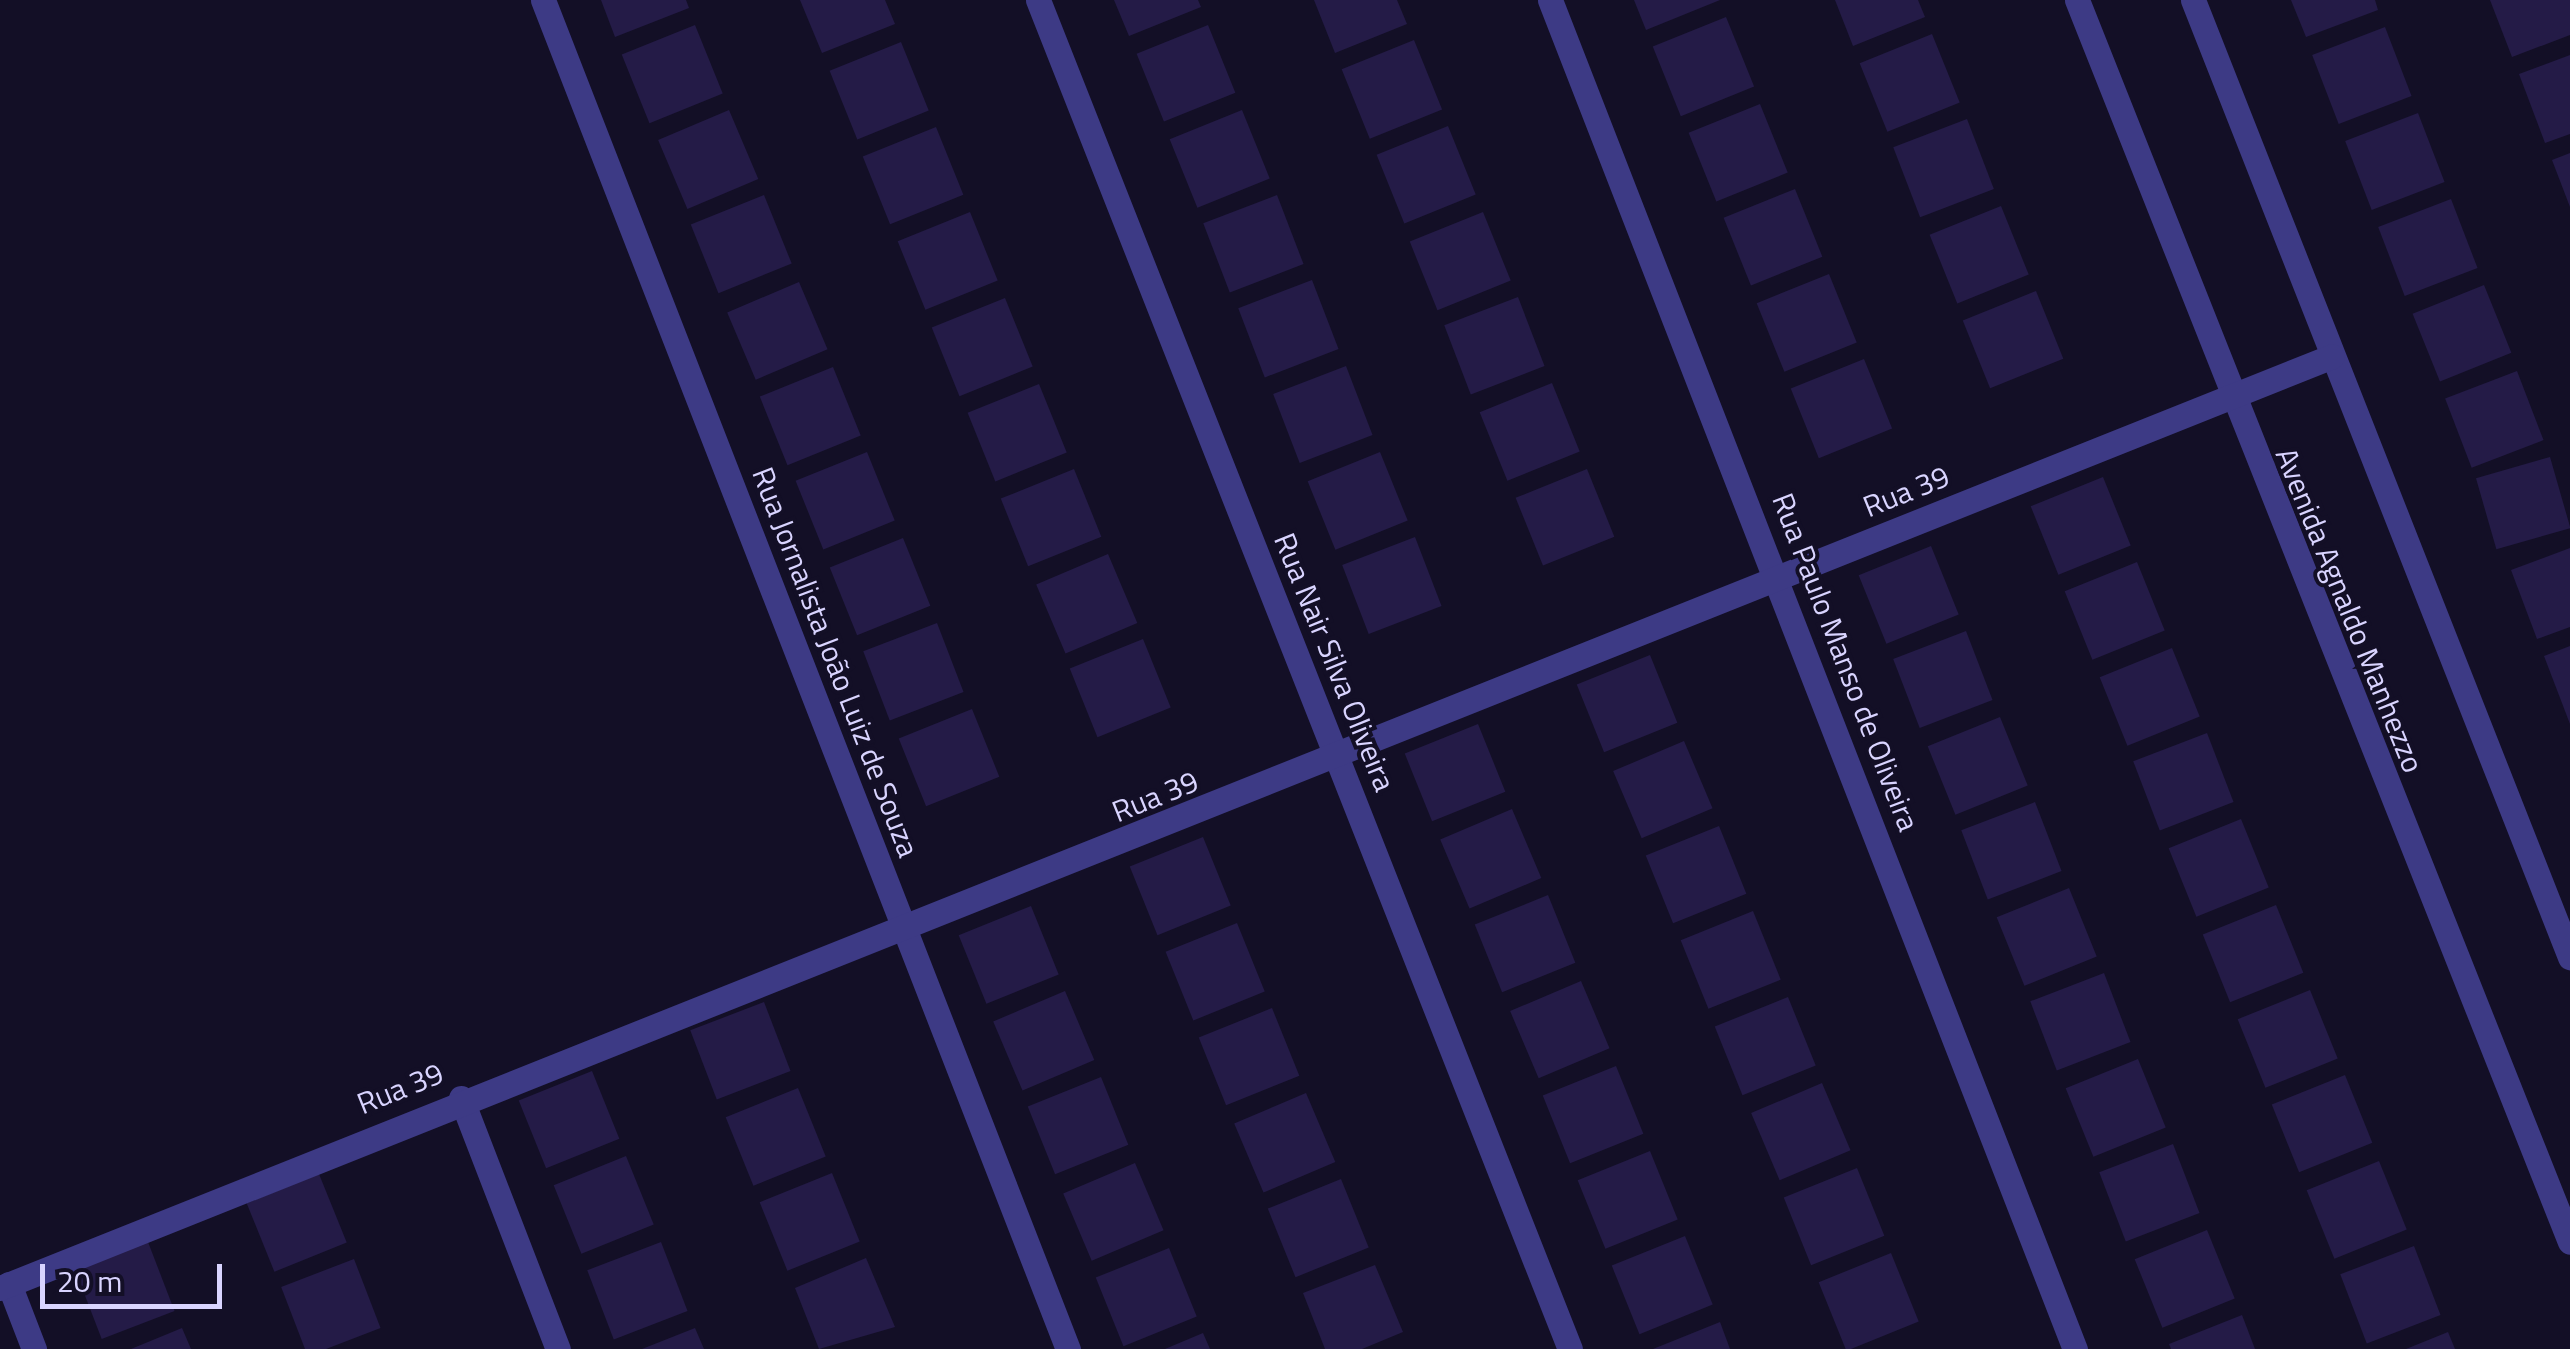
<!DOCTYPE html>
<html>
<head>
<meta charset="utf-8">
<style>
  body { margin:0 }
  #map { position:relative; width:2570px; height:1349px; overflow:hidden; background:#130f26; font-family:"Titillium Web",sans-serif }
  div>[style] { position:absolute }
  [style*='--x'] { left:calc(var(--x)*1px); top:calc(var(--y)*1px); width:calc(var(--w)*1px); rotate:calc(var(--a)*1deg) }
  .building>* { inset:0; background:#241b47; transform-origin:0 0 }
  .minor>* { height:25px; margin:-12.5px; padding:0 12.5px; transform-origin:12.5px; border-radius:12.5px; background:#3d3a85 }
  span { translate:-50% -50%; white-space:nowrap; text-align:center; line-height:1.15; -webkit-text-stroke:8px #130f26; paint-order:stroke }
  .street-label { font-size:30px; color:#d9d4ff }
  .scale { position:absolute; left:40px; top:1264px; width:182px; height:45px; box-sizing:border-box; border:5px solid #d9d4ff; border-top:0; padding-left:12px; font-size:30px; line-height:35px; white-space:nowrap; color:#d9d4ff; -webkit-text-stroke:8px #130f26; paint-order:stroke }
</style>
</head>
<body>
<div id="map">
  <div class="building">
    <i style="clip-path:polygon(601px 0,686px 0,689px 8px,615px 37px)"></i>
    <i style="clip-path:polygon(800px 0,885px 0,895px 24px,822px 53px)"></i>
    <i style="clip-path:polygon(1114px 0,1198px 0,1201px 7px,1129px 36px)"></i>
    <i style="clip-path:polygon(1314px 0,1397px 0,1407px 24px,1335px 53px)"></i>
    <i style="clip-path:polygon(1634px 0,1720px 0,1646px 30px)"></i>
    <i style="clip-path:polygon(1835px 0,1918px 0,1925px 17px,1853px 46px)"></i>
    <i style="clip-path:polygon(2291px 0,2375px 0,2378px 10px,2306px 37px)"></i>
    <i style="clip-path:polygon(2490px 0,2570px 0,2570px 35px,2512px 57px)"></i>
    <i style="left:1726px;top:17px;width:75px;height:79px;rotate:68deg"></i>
    <i style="left:695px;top:25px;width:74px;height:79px;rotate:68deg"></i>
    <i style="left:1208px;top:25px;width:73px;height:77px;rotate:68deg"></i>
    <i style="left:2385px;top:27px;width:74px;height:78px;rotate:69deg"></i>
    <i style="left:1932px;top:34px;width:74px;height:78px;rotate:68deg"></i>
    <i style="left:1414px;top:40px;width:75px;height:78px;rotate:68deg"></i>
    <i style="left:901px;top:42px;width:74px;height:77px;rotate:68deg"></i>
    <i style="clip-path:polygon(2570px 55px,2570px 134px,2545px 143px,2519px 74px)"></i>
    <i style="left:1760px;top:104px;width:74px;height:77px;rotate:68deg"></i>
    <i style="left:729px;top:110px;width:75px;height:77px;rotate:67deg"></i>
    <i style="left:1242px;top:110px;width:74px;height:78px;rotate:68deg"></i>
    <i style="left:2418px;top:113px;width:74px;height:78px;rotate:69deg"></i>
    <i style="left:1967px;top:119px;width:75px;height:79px;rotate:69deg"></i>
    <i style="left:1448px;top:126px;width:74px;height:77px;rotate:68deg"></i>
    <i style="left:936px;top:127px;width:73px;height:79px;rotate:68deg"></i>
    <i style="clip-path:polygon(2570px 153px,2570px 207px,2552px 160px)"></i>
    <i style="left:1795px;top:189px;width:73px;height:77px;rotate:68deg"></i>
    <i style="left:764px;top:195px;width:74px;height:79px;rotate:68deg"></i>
    <i style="left:1277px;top:195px;width:74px;height:79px;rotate:69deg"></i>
    <i style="left:2451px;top:199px;width:74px;height:78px;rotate:69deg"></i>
    <i style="left:2001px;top:206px;width:74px;height:77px;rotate:68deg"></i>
    <i style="left:970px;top:212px;width:74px;height:78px;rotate:68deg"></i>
    <i style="left:1483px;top:212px;width:74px;height:79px;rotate:68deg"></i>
    <i style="left:1829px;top:274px;width:74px;height:78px;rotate:68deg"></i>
    <i style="left:1312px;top:280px;width:74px;height:79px;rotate:69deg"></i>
    <i style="left:799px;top:282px;width:73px;height:78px;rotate:67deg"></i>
    <i style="left:2484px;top:285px;width:73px;height:77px;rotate:68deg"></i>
    <i style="left:2036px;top:291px;width:73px;height:79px;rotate:68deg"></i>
    <i style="left:1518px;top:297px;width:74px;height:79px;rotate:69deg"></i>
    <i style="left:1005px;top:298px;width:74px;height:79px;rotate:68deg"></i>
    <i style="left:1864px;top:359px;width:75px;height:79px;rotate:68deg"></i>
    <i style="left:1346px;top:366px;width:74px;height:78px;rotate:69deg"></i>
    <i style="left:833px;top:367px;width:74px;height:79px;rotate:68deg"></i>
    <i style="left:2517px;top:371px;width:74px;height:77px;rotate:69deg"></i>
    <i style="left:1552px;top:383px;width:74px;height:78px;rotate:68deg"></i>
    <i style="left:1039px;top:384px;width:74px;height:77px;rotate:68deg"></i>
    <i style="left:867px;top:452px;width:74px;height:77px;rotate:68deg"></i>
    <i style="left:1380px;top:452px;width:74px;height:78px;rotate:68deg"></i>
    <i style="left:2550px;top:457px;width:74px;height:77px;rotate:74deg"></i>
    <i style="left:1074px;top:469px;width:73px;height:79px;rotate:68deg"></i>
    <i style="left:1587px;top:469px;width:73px;height:77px;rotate:68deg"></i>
    <i style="left:2103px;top:477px;width:74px;height:78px;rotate:68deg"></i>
    <i style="left:1415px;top:537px;width:74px;height:78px;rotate:69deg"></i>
    <i style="left:903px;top:538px;width:73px;height:79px;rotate:68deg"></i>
    <i style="left:1931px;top:546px;width:74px;height:78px;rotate:68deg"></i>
    <i style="clip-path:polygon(2570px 548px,2570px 627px,2537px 639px,2511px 570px)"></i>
    <i style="left:1108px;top:554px;width:75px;height:78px;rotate:67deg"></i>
    <i style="left:2137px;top:562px;width:74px;height:78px;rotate:68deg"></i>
    <i style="left:937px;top:623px;width:74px;height:79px;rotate:69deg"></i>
    <i style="left:1966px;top:631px;width:74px;height:78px;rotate:69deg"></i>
    <i style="left:1143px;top:639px;width:74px;height:79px;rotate:68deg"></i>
    <i style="clip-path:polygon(2570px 646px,2570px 724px,2544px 656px)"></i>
    <i style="left:2172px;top:648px;width:74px;height:78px;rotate:68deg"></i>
    <i style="left:1650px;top:655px;width:73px;height:79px;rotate:68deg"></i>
    <i style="left:972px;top:709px;width:73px;height:79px;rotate:68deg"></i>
    <i style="left:2000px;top:717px;width:74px;height:78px;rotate:68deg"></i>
    <i style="left:1478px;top:724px;width:73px;height:79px;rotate:68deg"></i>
    <i style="left:2207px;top:733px;width:74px;height:79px;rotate:69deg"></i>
    <i style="left:1684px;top:741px;width:73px;height:77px;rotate:67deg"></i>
    <i style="left:2035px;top:802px;width:74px;height:79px;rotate:69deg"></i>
    <i style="left:1512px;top:809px;width:75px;height:78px;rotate:67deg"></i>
    <i style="left:2241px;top:819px;width:74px;height:78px;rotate:68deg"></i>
    <i style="left:1719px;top:826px;width:73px;height:79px;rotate:68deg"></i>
    <i style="left:1203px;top:837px;width:74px;height:79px;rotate:68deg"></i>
    <i style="left:2069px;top:888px;width:74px;height:78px;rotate:68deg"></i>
    <i style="left:1548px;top:895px;width:73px;height:79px;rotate:68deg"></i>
    <i style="left:2276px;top:905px;width:73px;height:79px;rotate:68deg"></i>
    <i style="left:1031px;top:906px;width:74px;height:78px;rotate:68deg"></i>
    <i style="left:1753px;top:911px;width:74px;height:78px;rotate:68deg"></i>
    <i style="left:1237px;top:923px;width:74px;height:77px;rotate:68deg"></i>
    <i style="left:2104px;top:973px;width:74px;height:79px;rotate:69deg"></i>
    <i style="left:1581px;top:981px;width:73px;height:77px;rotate:67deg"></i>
    <i style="left:2310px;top:990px;width:74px;height:78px;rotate:68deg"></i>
    <i style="left:1065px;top:991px;width:75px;height:78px;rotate:67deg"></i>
    <i style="left:1788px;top:997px;width:74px;height:79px;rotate:68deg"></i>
    <i style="left:764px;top:1002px;width:74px;height:79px;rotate:69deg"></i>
    <i style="left:1272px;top:1008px;width:73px;height:79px;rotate:68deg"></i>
    <i style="left:2138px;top:1059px;width:74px;height:78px;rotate:68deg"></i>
    <i style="left:1616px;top:1066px;width:73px;height:79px;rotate:68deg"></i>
    <i style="left:592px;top:1071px;width:73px;height:79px;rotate:68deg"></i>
    <i style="left:2345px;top:1075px;width:73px;height:79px;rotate:68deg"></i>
    <i style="left:1101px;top:1077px;width:73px;height:79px;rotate:68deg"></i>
    <i style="left:1822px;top:1083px;width:73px;height:77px;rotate:67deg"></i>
    <i style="left:798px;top:1088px;width:74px;height:78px;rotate:68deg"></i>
    <i style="left:1306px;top:1093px;width:75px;height:78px;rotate:67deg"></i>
    <i style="left:2173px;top:1144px;width:74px;height:79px;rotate:69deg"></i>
    <i style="left:1650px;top:1151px;width:74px;height:78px;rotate:68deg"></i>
    <i style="left:626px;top:1156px;width:74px;height:78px;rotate:68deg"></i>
    <i style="left:2379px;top:1161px;width:74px;height:78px;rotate:68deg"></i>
    <i style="left:1135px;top:1163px;width:73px;height:78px;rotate:67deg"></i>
    <i style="left:1857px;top:1168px;width:73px;height:79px;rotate:68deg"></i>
    <i style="left:832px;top:1173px;width:74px;height:78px;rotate:68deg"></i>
    <i style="left:319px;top:1174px;width:74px;height:78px;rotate:68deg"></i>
    <i style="left:1341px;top:1179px;width:74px;height:79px;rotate:68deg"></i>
    <i style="left:2207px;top:1230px;width:74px;height:78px;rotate:68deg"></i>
    <i style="left:1685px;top:1236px;width:74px;height:79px;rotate:68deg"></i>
    <i style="left:148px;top:1242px;width:74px;height:78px;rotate:69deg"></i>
    <i style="left:661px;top:1242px;width:74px;height:79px;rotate:69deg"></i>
    <i style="left:2414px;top:1246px;width:74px;height:79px;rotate:69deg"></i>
    <i style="left:1169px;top:1248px;width:74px;height:79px;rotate:68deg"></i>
    <i style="left:1891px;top:1253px;width:74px;height:78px;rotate:68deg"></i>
    <i style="clip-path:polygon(866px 1258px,895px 1327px,819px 1349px,795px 1288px)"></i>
    <i style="left:354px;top:1259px;width:74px;height:78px;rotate:69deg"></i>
    <i style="clip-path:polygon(1375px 1265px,1403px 1332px,1362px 1349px,1325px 1349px,1303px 1293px)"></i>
    <i style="clip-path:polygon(2242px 1315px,2255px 1349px,2171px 1349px,2169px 1344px)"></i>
    <i style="clip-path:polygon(1720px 1322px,1730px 1349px,1653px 1349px)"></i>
    <i style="clip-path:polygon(182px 1328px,191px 1349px,131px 1349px)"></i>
    <i style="clip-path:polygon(695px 1328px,704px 1349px,642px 1349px)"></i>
    <i style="clip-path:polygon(2448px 1332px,2455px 1349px,2406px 1349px)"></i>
    <i style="clip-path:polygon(1203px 1333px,1210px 1349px,1165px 1349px)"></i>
  </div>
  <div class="minor">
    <i style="--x:543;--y:0;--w:1448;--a:68.74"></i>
    <i style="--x:1038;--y:0;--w:1450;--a:68.48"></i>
    <i style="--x:1550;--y:0;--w:1448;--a:68.74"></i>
    <i style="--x:2077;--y:0;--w:1336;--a:68.35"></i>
    <i style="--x:2193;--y:0;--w:1029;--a:68.5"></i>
    <i style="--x:461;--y:1098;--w:269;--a:68.9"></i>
    <i style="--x:9;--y:1284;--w:70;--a:69"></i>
    <i style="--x:0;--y:1288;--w:2511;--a:-21.78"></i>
  </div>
  <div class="street-label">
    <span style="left:1906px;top:491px;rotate:-22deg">Rua 39</span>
    <span style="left:2350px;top:610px;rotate:68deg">Avenida Agnaldo Manhezzo</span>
    <span style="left:836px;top:662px;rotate:69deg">Rua Jornalista João Luiz de Souza</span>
    <span style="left:1335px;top:662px;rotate:68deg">Rua Nair Silva Oliveira</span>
    <span style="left:1846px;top:662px;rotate:69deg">Rua Paulo Manso de Oliveira</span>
    <span style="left:1155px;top:796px;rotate:-22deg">Rua 39</span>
    <span style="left:400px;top:1088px;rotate:-22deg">Rua 39</span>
  </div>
  <div class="scale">20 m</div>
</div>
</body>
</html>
